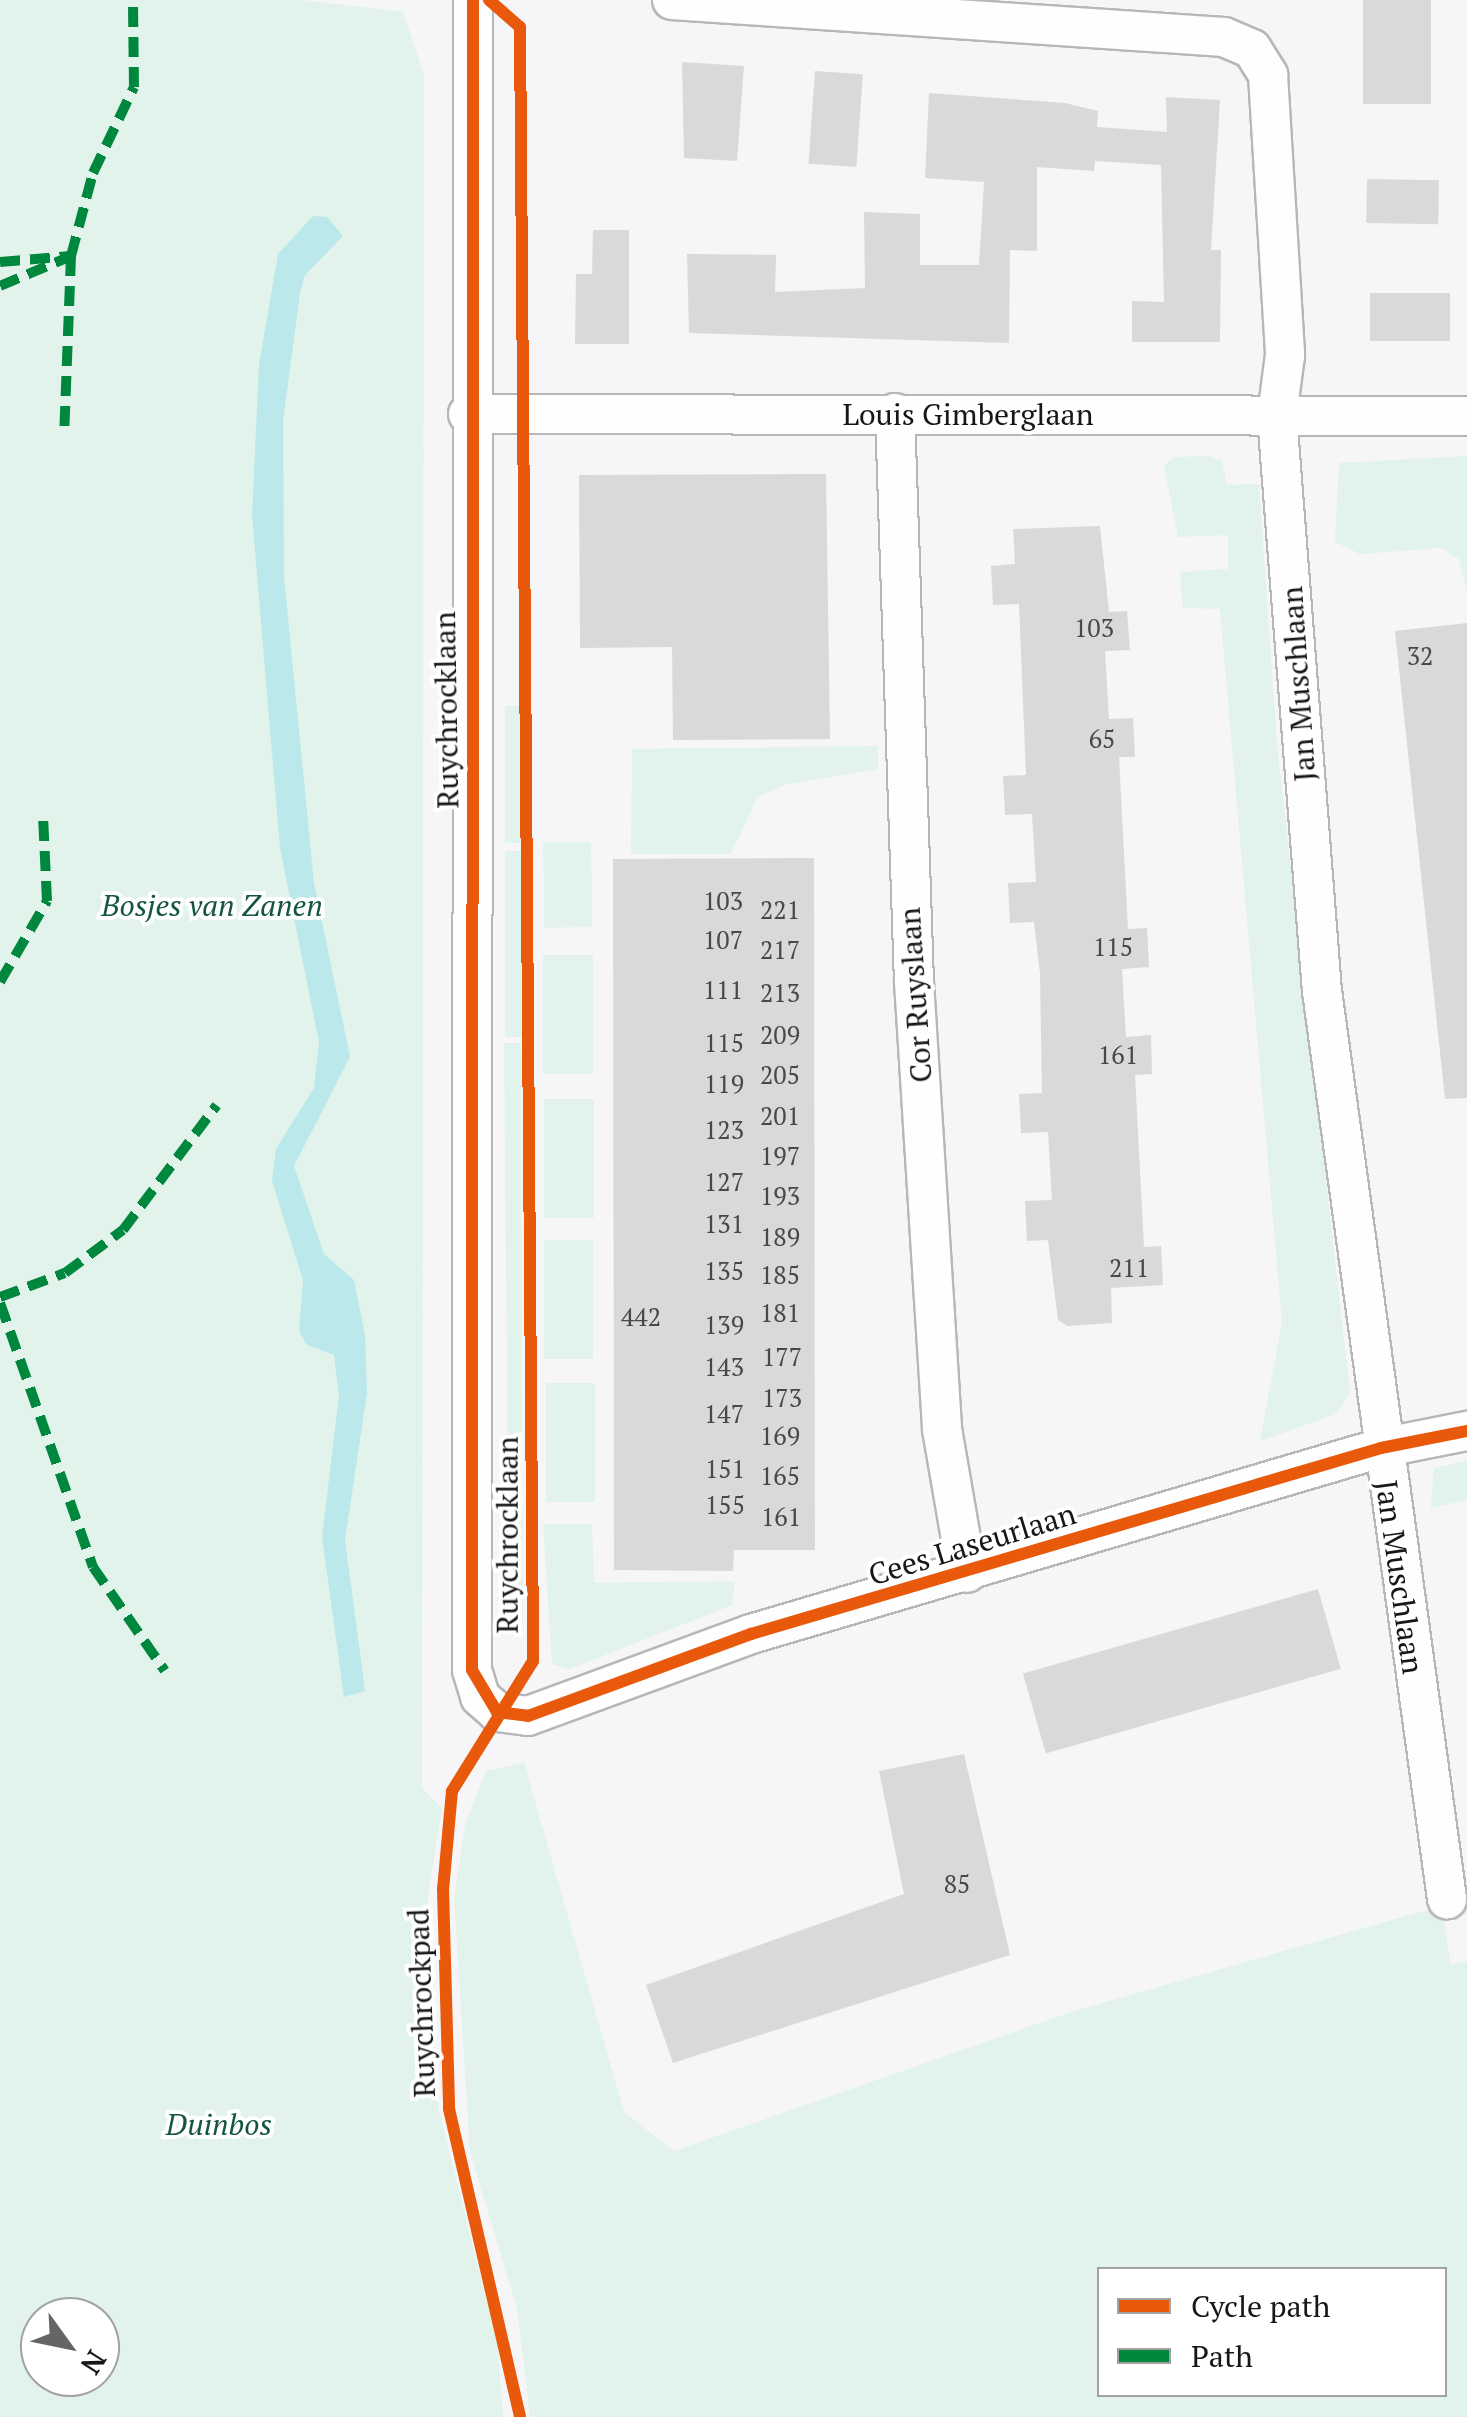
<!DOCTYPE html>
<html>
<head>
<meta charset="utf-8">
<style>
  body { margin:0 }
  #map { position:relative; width:1467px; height:2417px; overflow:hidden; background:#f6f5f7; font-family:"PT Serif",serif }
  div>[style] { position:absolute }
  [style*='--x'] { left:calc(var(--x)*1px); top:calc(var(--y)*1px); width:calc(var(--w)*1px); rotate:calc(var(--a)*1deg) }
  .green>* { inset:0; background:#e1f3eb; transform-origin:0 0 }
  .water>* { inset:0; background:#bae8eb }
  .building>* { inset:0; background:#dad9da; transform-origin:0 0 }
  .roads { filter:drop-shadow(2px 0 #b7b6b8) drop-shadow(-2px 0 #b7b6b8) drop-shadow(0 2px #b7b6b8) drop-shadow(0 -2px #b7b6b8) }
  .street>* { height:38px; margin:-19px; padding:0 19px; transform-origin:19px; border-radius:19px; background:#fefefe }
  .quiet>* { height:10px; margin-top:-5px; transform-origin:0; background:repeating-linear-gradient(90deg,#00873e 0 20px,transparent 0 30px) }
  .cycleway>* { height:12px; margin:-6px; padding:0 6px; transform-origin:6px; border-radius:6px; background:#e8590c }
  span { translate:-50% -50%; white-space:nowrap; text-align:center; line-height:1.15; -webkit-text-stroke:8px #fff; paint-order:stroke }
  .number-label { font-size:25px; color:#484848 }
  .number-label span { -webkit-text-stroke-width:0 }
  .street-label { font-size:30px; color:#181718 }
  .park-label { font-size:30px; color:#15563e; font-style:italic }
  .legend { position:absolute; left:1097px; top:2267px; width:350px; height:130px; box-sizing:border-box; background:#fff; border:2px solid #a3a2a3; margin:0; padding:12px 18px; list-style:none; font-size:30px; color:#181718 }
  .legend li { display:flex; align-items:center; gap:20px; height:50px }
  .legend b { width:50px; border:2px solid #a3a2a3 }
  .north { position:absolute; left:20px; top:2297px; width:100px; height:100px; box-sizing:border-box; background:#fff; border:2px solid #a3a2a3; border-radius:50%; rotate:123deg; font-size:28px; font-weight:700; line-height:40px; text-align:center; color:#181718 }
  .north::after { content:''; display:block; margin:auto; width:35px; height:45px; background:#666566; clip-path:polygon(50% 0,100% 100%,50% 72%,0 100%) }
</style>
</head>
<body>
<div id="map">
  <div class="green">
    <i style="clip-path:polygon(evenodd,0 0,302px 0,403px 12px,424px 75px,422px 1788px,442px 1808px,428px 1897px,437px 2102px,498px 2347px,503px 2417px,0 2417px,0 0,40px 2317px,100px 2317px,100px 2377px,40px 2377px,40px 2317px)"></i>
    <i style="clip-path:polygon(1208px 456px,1222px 461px,1227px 485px,1259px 484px,1277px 745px,1350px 1393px,1336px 1414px,1260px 1441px,1282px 1322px,1220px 609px,1183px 608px,1180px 572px,1228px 569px,1228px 535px,1178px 537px,1164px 466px,1173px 457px)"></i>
    <i style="clip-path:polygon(1467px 456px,1467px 590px,1459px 559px,1441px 548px,1360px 554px,1335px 542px,1339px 463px)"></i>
    <i style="left:505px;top:706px;width:15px;height:137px"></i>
    <i style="clip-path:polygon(878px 746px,878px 769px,784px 785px,757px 798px,731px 854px,631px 854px,632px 749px)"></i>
    <i style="left:591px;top:842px;width:85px;height:48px;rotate:89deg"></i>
    <i style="left:505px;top:851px;width:17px;height:186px"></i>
    <i style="left:593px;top:955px;width:119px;height:50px;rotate:90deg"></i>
    <i style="clip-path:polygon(504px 1043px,521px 1043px,522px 1497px,508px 1495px)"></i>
    <i style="left:594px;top:1099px;width:119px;height:50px;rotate:90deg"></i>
    <i style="left:593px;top:1240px;width:119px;height:49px;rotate:90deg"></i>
    <i style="left:595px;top:1383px;width:119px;height:49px;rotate:90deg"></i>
    <i style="clip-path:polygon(1467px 1461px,1467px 1500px,1431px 1508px,1434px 1468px)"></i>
    <i style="left:507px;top:1507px;width:16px;height:117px"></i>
    <i style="clip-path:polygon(543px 1524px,592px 1524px,594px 1583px,735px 1581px,732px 1605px,570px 1669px,552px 1664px)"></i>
    <i style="clip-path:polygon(evenodd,524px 1763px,624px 2112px,674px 2151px,1071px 2012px,1441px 1906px,1451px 1965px,1467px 1961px,1467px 2417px,530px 2417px,517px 2309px,470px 2151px,454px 1898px,465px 1825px,486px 1771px,524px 1763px,1100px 2270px,1444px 2270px,1444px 2394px,1100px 2394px,1100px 2270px)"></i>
  </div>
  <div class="water">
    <i style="clip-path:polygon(313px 216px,327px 217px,343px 236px,305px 275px,300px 293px,283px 421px,284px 577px,314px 883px,350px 1057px,294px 1166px,324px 1254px,354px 1280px,365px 1335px,367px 1393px,345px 1540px,365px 1691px,344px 1697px,322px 1537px,339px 1396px,334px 1355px,307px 1345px,299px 1331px,303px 1280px,272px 1181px,276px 1149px,314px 1088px,319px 1042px,280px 848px,252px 515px,259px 365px,278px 254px)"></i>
  </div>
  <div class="building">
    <i style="left:1363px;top:0;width:68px;height:104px"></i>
    <i style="clip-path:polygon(682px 62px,744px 66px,737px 161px,684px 158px)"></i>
    <i style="left:815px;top:71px;width:48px;height:93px;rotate:4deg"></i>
    <i style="clip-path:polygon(929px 93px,1065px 103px,1098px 111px,1097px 127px,1167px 132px,1166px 97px,1220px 100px,1211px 250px,1221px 250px,1220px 342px,1132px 342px,1132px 301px,1164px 302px,1161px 165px,1095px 161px,1094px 171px,1037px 167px,1037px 251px,1010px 250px,1009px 343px,689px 333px,687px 254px,776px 255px,775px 292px,865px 288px,864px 212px,920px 214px,920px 265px,979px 265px,984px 182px,925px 178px)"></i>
    <i style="left:1367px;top:179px;width:72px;height:44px;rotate:1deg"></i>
    <i style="clip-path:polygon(593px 230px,629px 230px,629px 344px,575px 344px,576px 274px,592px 274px)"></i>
    <i style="left:1450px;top:293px;width:48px;height:80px;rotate:90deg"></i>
    <i style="clip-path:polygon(826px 474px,830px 739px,673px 740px,672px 647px,580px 648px,579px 475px)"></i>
    <i style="clip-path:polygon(1100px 526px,1109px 612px,1127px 611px,1130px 650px,1105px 651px,1109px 719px,1133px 718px,1135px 757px,1119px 757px,1128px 929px,1147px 928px,1149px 967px,1122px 969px,1126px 1037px,1151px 1035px,1152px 1074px,1135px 1075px,1144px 1247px,1161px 1246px,1163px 1285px,1111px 1288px,1112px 1323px,1067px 1326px,1058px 1320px,1048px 1240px,1027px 1241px,1025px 1201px,1052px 1200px,1048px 1132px,1021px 1133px,1019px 1094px,1042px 1093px,1040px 973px,1034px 922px,1010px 923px,1008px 883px,1036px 882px,1032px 814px,1005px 815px,1003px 776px,1026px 775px,1019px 604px,993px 605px,991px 566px,1015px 564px,1013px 529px)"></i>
    <i style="clip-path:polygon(1467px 623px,1467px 1098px,1445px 1099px,1395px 631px)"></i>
    <i style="clip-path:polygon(814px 858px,815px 1550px,734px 1550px,733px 1571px,614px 1570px,613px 859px)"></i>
    <i style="left:1318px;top:1589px;width:83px;height:307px;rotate:74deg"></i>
    <i style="clip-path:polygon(964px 1754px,1010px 1955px,673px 2063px,646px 1985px,904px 1894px,879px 1771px)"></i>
  </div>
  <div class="roads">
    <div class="street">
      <i style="--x:473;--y:0;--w:1670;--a:90.03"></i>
      <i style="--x:472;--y:1670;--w:28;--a:73"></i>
      <i style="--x:480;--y:1697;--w:23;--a:41"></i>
      <i style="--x:497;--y:1712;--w:31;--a:7"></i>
      <i style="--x:528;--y:1716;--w:238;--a:-20.2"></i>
      <i style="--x:751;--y:1634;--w:657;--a:-16.45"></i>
      <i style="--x:1381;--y:1448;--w:88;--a:-11.2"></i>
      <i style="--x:672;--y:0;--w:553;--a:3.83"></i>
      <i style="--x:1224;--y:37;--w:30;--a:23"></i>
      <i style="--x:1252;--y:49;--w:31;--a:58"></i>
      <i style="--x:1268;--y:75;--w:281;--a:86.5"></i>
      <i style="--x:1285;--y:355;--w:62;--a:97.5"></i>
      <i style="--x:1277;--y:416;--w:577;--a:85.53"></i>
      <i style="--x:1322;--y:991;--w:917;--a:82.16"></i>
      <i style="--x:895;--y:413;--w:569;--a:88.09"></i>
      <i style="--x:914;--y:982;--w:448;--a:86.4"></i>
      <i style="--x:942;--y:1429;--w:146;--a:80.2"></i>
      <i style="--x:468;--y:414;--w:999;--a:0.11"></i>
    </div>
  </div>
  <div class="quiet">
    <i style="--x:0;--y:262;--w:71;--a:-4.8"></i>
    <i style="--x:71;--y:256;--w:180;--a:92.2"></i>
    <i style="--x:0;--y:286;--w:77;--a:-22.9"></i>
    <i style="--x:71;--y:256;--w:86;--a:-75.2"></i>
    <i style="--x:93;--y:173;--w:95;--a:-64.5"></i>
    <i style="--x:134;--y:87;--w:87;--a:-90.7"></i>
    <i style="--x:0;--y:982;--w:94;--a:-59.9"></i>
    <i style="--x:47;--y:901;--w:86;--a:-92.7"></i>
    <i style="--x:0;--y:1297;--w:69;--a:-20.3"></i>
    <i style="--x:65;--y:1273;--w:72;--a:-36.6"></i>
    <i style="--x:123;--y:1230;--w:156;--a:-53.1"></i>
    <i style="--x:0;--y:1303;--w:280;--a:70.6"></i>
    <i style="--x:93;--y:1567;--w:126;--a:55.3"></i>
  </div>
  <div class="cycleway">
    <i style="--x:473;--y:0;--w:1670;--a:90.03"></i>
    <i style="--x:472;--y:1670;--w:49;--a:59.2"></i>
    <i style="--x:489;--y:0;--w:41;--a:41.1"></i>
    <i style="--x:520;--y:27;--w:1634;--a:89.54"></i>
    <i style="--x:533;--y:1661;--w:153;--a:121.9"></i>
    <i style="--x:452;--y:1791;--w:98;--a:95.2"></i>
    <i style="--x:443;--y:1889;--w:220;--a:88.4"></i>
    <i style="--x:449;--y:2109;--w:316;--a:77"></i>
    <i style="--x:497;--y:1712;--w:31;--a:7"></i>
    <i style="--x:528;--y:1716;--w:238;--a:-20.2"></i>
    <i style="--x:751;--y:1634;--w:657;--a:-16.45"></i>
    <i style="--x:1381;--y:1448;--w:88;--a:-11.2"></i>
  </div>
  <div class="number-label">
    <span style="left:1094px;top:628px">103</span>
    <span style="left:1420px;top:656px">32</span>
    <span style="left:1102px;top:739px">65</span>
    <span style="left:723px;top:901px">103</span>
    <span style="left:780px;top:910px">221</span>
    <span style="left:723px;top:940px">107</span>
    <span style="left:1113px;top:947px">115</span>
    <span style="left:780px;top:950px">217</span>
    <span style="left:723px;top:990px">111</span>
    <span style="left:780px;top:993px">213</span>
    <span style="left:780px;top:1035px">209</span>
    <span style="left:724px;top:1043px">115</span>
    <span style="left:1118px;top:1055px">161</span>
    <span style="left:780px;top:1075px">205</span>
    <span style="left:724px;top:1084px">119</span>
    <span style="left:780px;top:1116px">201</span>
    <span style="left:724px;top:1130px">123</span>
    <span style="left:780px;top:1156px">197</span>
    <span style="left:724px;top:1182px">127</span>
    <span style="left:780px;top:1196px">193</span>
    <span style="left:724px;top:1224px">131</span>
    <span style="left:780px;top:1237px">189</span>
    <span style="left:1129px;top:1268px">211</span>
    <span style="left:724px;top:1271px">135</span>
    <span style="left:780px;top:1275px">185</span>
    <span style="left:780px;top:1313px">181</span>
    <span style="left:641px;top:1317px">442</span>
    <span style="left:724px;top:1325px">139</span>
    <span style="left:782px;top:1357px">177</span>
    <span style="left:724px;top:1367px">143</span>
    <span style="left:782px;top:1398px">173</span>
    <span style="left:724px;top:1414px">147</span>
    <span style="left:780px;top:1436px">169</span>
    <span style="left:725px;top:1469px">151</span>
    <span style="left:780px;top:1476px">165</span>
    <span style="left:725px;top:1505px">155</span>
    <span style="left:781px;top:1517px">161</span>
    <span style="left:957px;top:1884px">85</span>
  </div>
  <div class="street-label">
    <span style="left:968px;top:414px">Louis Gimberglaan</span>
    <span style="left:1298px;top:684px;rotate:-94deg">Jan Muschlaan</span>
    <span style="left:446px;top:710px;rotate:-91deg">Ruychrocklaan</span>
    <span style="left:915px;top:995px;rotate:-94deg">Cor Ruyslaan</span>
    <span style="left:507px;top:1535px;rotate:-90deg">Ruychrocklaan</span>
    <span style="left:972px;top:1544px;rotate:-17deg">Cees Laseurlaan</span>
    <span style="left:1400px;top:1577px;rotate:82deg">Jan Muschlaan</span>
    <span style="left:421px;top:2003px;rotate:-92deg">Ruychrockpad</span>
  </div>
  <div class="park-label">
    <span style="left:212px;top:905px">Bosjes van Zanen</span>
    <span style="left:219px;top:2124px">Duinbos</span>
  </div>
  <ul class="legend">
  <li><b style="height:12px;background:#e8590c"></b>Cycle path</li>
  <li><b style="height:12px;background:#00873e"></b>Path</li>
  </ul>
  <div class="north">N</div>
</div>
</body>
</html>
